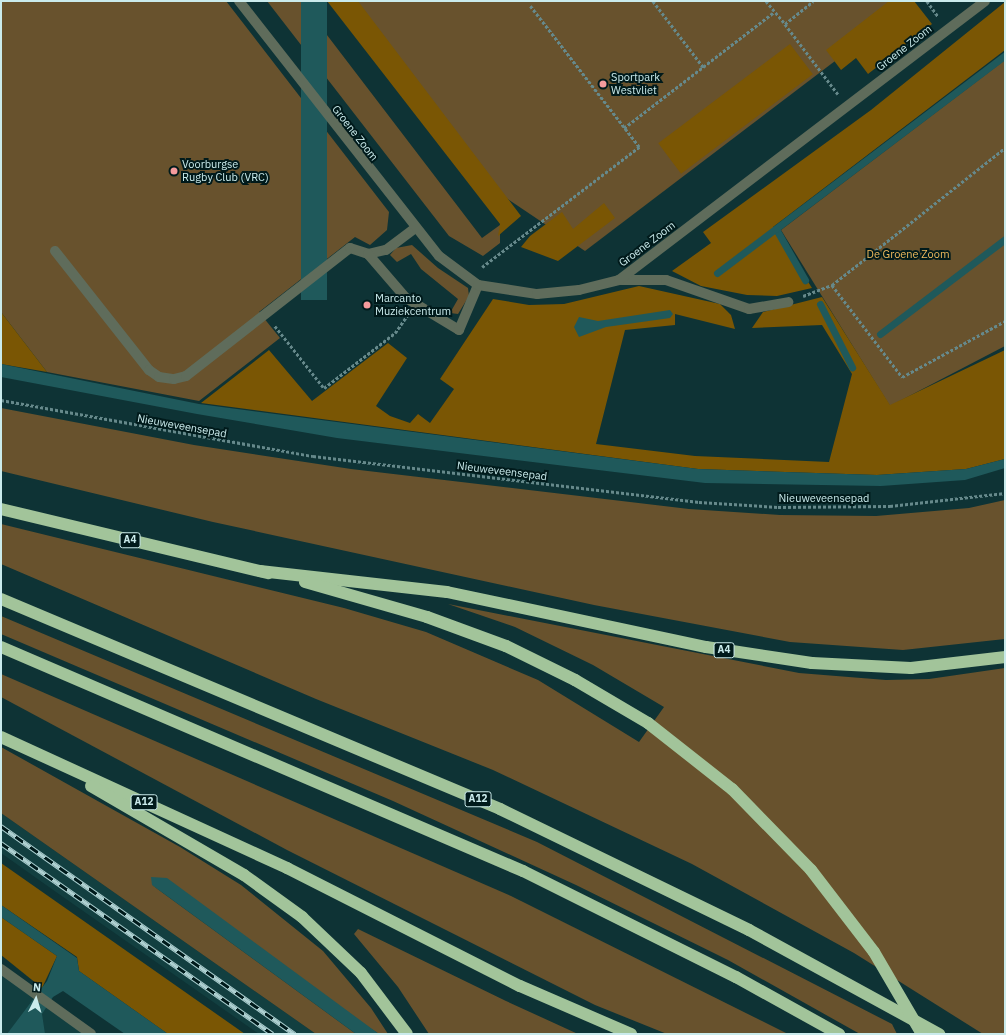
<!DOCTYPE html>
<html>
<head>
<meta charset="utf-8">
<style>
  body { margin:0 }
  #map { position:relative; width:1006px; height:1035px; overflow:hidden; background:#0e3335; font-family:"IBM Plex Sans",sans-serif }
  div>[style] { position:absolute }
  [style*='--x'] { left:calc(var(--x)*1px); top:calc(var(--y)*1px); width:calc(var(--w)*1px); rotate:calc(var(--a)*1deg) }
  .built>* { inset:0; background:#123f40 }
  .green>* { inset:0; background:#68522d }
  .forest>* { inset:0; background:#7a5604; transform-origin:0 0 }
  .water>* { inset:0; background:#1f595b; transform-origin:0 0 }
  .stream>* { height:7px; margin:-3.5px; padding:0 3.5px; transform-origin:3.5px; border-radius:3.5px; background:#1f595b }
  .path>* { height:2.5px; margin-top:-1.25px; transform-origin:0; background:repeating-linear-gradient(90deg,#66898b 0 3px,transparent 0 5px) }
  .service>* { height:10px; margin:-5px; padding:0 5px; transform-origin:5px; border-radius:5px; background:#5f6c5b }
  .minor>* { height:10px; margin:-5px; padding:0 5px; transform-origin:5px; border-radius:5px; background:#5f6c5b }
  .motorway>* { height:12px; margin:-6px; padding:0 6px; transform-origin:6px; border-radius:6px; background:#a2c49a }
  .rail>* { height:4.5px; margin-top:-2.25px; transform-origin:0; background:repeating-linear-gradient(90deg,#001a1b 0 9px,#aed0d1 0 18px); box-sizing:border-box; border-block:1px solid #aed0d1 }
  .motorway-bridge>* { height:12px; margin:-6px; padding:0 6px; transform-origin:6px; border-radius:6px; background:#a2c49a }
  .dots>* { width:11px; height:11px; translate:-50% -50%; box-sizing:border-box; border:2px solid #001a1b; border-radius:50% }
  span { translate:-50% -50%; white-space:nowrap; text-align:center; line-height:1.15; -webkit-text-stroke:4px #001a1b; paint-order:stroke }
  .shield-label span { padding:1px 3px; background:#001a1b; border:1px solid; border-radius:3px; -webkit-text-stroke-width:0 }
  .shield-label { font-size:10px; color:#caebec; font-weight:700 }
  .street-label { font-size:11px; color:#caebec }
  .poi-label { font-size:11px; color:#caebec }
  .left { translate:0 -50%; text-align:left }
  .park-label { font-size:11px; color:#f1bb5d }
  .frame { position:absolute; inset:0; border:2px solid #caebec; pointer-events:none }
  .north { position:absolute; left:16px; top:979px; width:40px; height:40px; -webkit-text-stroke:3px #001a1b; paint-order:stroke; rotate:5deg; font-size:11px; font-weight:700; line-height:16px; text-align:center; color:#caebec }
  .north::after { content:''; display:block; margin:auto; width:14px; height:18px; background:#caebec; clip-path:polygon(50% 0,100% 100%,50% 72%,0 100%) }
</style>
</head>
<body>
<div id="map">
  <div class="built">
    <i style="clip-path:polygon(1px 813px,316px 1034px,259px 1034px,56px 892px,1px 853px)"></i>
    <i style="clip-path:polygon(1px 966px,93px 1034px,1px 1034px)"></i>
  </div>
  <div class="green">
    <i style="clip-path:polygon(1px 1px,226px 1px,389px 212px,387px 230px,370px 245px,355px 237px,259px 312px,280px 338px,199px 401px,47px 372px,1px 312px)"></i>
    <i style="clip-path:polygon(267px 1px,301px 1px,482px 238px,500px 225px,500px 243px,483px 256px,449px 236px)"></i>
    <i style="clip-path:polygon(344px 1px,914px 1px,585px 251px,460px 167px)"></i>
    <i style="clip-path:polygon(1005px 60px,1005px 346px,890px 406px,781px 230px)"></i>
    <i style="clip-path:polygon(412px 245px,438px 268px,468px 288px,469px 296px,458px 314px,450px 313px,458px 299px,421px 269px,411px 254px,397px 262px,390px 255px,396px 248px)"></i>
    <i style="clip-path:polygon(1px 408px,194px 445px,351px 469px,689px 509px,780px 515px,876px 516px,969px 508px,1005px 500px,1005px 639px,903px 650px,790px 642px,594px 605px,213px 522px,1px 471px)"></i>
    <i style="clip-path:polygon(1px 524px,344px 608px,426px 632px,538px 680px,639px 742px,664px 707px,593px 665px,515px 627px,448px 604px,799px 673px,886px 680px,929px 679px,1005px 668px,1005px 1034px,983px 1034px,854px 953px,692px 864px,493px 770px,316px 699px,1px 564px)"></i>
    <i style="clip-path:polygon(1px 616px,537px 842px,892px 1024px,897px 1034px,860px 1034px,728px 960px,576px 885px,393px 801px,1px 634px)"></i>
    <i style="clip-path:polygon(1px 674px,511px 896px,788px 1034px,667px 1034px,595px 1005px,287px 850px,1px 697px)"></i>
    <i style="clip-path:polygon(1px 747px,180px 847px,241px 885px,323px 951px,371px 1008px,388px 1034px,379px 1034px,152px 885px,356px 1034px,316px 1034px,1px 813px)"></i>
    <i style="clip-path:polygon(358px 929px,506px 1001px,578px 1034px,429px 1034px,398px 987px,354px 934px)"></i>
  </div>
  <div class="forest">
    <i style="clip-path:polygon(327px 1px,358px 1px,521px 216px,498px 236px,500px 224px)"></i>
    <i style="clip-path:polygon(889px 1px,914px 1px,932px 24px,868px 74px,856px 58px,841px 70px,826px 50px)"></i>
    <i style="clip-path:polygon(1005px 2px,1005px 50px,773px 227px,812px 288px,777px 296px,747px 295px,701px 286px,672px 271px,711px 243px,703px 232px,871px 110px)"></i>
    <i style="left:790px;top:44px;width:38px;height:165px;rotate:53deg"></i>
    <i style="clip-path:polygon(604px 203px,615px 218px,558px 261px,521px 247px,530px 236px,562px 212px,573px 229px)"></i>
    <i style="clip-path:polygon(639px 286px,720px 304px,731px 315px,735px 329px,675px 314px,675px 325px,625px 330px,596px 444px,695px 456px,829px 462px,852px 374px,822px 325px,752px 328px,763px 312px,822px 297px,890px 405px,1005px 350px,1005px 459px,966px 469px,877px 475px,698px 469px,201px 403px,269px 350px,312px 401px,388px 343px,407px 358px,376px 406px,390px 416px,410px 423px,418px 414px,430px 423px,454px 389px,440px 379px,493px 299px,529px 305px,564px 304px)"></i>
    <i style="clip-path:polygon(1px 312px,47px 372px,1px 364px)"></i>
    <i style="clip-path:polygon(1px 863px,245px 1034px,168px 1034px,79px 971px,77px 957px,1px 905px)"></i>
    <i style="clip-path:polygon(1px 917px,57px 956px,42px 988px,1px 955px)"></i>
  </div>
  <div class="water">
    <i style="left:301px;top:1px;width:26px;height:299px"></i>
    <i style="clip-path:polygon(670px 310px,673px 314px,670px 318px,606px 327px,579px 337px,574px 327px,579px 317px,598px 321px)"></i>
    <i style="clip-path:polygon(1px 364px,199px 404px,698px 469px,877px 475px,966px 469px,1005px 459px,1005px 468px,965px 480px,881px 486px,705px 483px,337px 438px,197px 414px,1px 377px)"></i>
    <i style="clip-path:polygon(151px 877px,167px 878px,379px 1034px,356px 1034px,152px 885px)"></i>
    <i style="clip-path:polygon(1px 905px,77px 958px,79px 971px,168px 1034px,125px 1034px,63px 991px,53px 997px,42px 1014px,45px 1034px,7px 1034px,47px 981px,57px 956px,1px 917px)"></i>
  </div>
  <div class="stream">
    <i style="--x:776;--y:229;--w:59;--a:60.4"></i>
    <i style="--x:717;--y:273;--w:361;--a:-37.1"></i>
    <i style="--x:820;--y:304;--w:71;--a:63.1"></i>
    <i style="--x:880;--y:334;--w:157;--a:-37.2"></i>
  </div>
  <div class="path">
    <i style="--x:653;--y:1;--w:84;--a:52.7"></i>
    <i style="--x:766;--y:1;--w:30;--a:50"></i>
    <i style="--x:785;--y:24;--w:36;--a:-39"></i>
    <i style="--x:927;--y:1;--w:19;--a:54"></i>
    <i style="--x:785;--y:24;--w:88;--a:52.9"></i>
    <i style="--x:624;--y:128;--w:190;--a:-37.7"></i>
    <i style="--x:482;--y:267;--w:198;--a:-37.4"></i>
    <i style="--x:639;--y:147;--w:178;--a:-127.7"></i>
    <i style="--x:832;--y:285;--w:116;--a:52.7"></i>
    <i style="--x:902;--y:377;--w:117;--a:-28.5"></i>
    <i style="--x:803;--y:296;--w:31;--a:-21"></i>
    <i style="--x:832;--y:285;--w:221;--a:-38.4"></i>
    <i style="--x:275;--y:326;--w:79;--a:51.7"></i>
    <i style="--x:324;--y:388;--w:90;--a:-37.8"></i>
    <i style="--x:395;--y:333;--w:21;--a:-55"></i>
    <i style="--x:1;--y:400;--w:317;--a:10.2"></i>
    <i style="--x:313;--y:456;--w:389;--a:6.8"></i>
    <i style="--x:699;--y:502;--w:79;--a:3.6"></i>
    <i style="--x:778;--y:507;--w:112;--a:-0.5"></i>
    <i style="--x:890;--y:506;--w:116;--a:-6.4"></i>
  </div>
  <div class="service">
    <i style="--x:55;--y:251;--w:152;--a:51.7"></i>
    <i style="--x:149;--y:370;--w:12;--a:35"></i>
    <i style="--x:159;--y:377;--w:15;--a:8"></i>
    <i style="--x:174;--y:379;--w:12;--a:-14"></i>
    <i style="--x:186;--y:376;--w:208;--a:-38"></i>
    <i style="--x:350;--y:248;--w:19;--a:18"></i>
    <i style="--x:368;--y:254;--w:18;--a:-13"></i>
    <i style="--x:386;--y:250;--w:35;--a:-37"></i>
    <i style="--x:368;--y:254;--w:58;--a:49.2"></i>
    <i style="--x:406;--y:298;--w:62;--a:31.1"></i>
    <i style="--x:459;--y:330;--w:49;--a:-67.1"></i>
    <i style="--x:619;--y:280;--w:47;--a:0"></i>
    <i style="--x:666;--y:280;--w:88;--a:19.3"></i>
    <i style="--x:749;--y:309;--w:40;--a:-10"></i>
  </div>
  <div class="minor">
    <i style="--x:239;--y:1;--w:324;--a:51.9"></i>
    <i style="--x:439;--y:256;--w:49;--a:36.6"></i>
    <i style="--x:478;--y:285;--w:60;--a:8.7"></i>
    <i style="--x:537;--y:294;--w:42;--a:-5.4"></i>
    <i style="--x:579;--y:290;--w:41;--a:-14"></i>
    <i style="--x:619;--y:280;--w:460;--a:-37.3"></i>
    <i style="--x:1;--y:969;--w:111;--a:35.8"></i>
  </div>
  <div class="motorway">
    <i style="--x:1;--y:509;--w:275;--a:13.5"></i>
    <i style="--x:260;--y:571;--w:188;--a:6.4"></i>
    <i style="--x:447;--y:592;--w:265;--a:12"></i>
    <i style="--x:706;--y:647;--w:107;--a:8.6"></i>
    <i style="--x:812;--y:663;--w:99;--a:2.9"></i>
    <i style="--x:911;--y:668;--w:95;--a:-6.7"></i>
    <i style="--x:305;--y:582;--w:127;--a:16"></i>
    <i style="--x:427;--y:617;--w:84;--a:20.2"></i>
    <i style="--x:506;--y:646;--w:77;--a:26.2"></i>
    <i style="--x:575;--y:680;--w:85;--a:30.5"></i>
    <i style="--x:1;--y:599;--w:541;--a:22.82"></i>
    <i style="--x:500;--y:809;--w:277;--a:25.9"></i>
    <i style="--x:749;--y:930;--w:217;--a:28.7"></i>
    <i style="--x:1;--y:647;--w:568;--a:23.23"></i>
    <i style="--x:523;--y:871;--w:238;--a:26.5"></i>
    <i style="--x:736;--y:977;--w:118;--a:29"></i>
    <i style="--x:1;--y:737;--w:315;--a:24.6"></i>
    <i style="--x:287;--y:868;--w:261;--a:26.9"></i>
    <i style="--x:520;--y:986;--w:121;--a:23.4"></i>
    <i style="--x:91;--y:786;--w:177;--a:30.2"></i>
    <i style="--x:244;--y:875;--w:72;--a:35.9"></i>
    <i style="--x:302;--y:917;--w:81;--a:43.5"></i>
    <i style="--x:361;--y:973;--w:76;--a:53"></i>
  </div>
  <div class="rail">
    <i style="--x:1;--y:826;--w:360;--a:35.3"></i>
    <i style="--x:1;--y:843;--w:332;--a:35.1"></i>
  </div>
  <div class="motorway-bridge">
    <i style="--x:648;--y:723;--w:107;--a:38.2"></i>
    <i style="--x:732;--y:789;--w:113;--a:45.7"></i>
    <i style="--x:811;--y:870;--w:103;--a:52.5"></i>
    <i style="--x:874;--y:952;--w:95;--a:59.7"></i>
  </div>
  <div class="dots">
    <i style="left:603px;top:84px;background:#f59b9c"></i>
    <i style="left:174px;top:171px;background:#f59b9c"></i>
    <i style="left:367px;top:305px;background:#f59b9c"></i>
  </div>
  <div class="shield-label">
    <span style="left:130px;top:540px">A4</span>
    <span style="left:724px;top:650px">A4</span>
    <span style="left:478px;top:799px">A12</span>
    <span style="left:144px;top:802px">A12</span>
  </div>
  <div class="street-label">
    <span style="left:904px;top:48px;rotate:-38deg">Groene Zoom</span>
    <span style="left:355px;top:133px;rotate:52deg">Groene Zoom</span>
    <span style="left:647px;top:244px;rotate:-37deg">Groene Zoom</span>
    <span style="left:182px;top:426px;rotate:10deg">Nieuweveensepad</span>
    <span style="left:502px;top:471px;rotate:7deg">Nieuweveensepad</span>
    <span style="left:824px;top:498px">Nieuweveensepad</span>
  </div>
  <div class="poi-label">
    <span class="left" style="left:611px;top:84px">Sportpark<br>Westvliet</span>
    <span class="left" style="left:182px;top:171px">Voorburgse<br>Rugby Club (VRC)</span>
    <span class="left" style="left:375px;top:305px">Marcanto<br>Muziekcentrum</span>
  </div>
  <div class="park-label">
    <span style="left:908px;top:254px">De Groene Zoom</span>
  </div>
  <div class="frame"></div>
  <div class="north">N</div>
</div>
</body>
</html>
